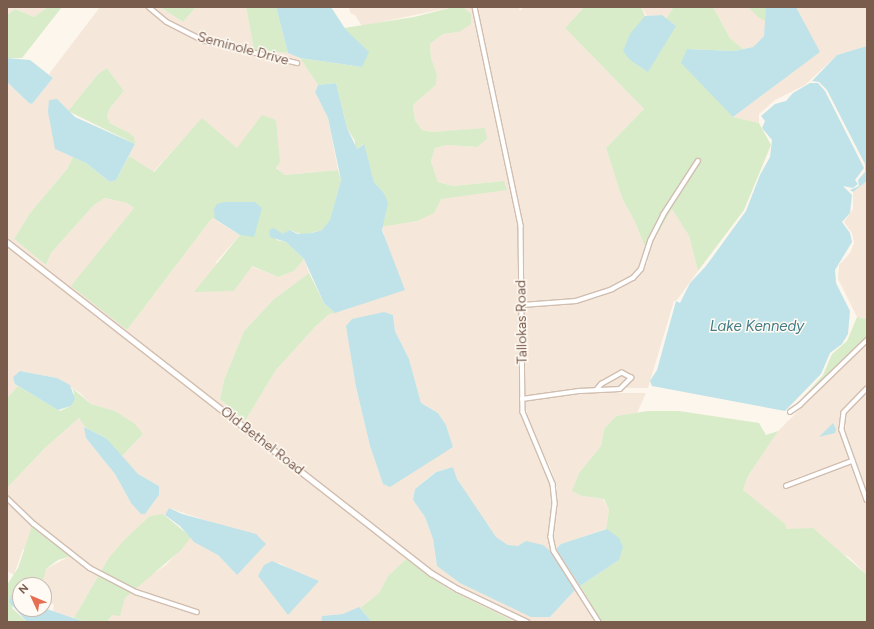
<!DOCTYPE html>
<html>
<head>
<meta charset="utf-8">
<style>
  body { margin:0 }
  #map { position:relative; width:874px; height:629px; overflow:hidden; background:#fdf6ec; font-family:Figtree,sans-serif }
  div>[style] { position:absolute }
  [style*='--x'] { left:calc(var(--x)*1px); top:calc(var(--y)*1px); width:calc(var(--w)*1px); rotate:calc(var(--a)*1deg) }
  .residential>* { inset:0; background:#f5e8da }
  .green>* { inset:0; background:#d8ecc9 }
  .water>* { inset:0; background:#bfe3e8 }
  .roads { filter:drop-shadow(1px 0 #d1beb0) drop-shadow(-1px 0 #d1beb0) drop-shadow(0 1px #d1beb0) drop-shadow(0 -1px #d1beb0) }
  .minor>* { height:3.5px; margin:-1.75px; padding:0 1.75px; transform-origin:1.75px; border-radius:1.75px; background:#fff }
  .tertiary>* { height:4.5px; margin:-2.25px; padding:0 2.25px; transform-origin:2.25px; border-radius:2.25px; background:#fff }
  span { translate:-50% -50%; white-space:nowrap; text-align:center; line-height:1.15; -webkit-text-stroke:3px #fffaf3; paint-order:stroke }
  .street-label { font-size:14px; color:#7a5c4d }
  .water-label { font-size:15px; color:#437c86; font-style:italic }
  .frame { position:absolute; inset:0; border:8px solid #7a5c4d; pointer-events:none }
  .north { position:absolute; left:12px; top:577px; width:40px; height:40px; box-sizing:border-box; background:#fffaf3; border:1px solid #cabbb1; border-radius:50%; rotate:314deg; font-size:11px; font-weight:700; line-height:16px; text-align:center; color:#7a5c4d }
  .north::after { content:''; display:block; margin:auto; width:14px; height:18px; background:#e76f51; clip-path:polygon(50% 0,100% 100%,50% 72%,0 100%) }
</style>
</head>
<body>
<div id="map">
  <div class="residential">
    <i style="clip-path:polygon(7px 7px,48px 7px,34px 17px,15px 9px,7px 15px)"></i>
    <i style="clip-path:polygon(evenodd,100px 7px,146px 7px,165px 24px,201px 42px,299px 66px,299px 61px,202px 38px,179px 28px,152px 7px,160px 7px,183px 22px,196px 7px,246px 7px,254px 50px,288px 53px,300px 58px,318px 85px,315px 92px,328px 118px,338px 170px,284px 175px,276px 167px,237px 148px,202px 119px,153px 172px,129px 156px,135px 144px,120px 128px,110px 123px,107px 116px,110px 108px,124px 91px,107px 68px,98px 74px,68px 111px,66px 110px,55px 149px,73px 157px,67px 169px,30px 213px,14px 239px,46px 265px,51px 253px,94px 205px,105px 198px,127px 203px,134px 208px,72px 286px,127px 330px,212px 218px,240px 235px,215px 263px,251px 266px,278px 277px,294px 271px,304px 259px,309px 273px,274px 299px,244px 331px,224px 380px,220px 399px,245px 421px,276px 370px,315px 327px,329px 314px,351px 308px,387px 245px,382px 227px,417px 221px,441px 199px,504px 181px,453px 186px,438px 182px,431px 161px,435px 148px,447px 145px,477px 147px,485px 129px,432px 132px,422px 130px,415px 120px,413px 105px,436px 85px,437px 74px,431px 58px,430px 44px,443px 34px,459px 32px,471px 14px,463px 7px,473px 7px,517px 213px,520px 406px,525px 426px,551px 484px,552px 503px,548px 537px,553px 553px,508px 545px,496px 537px,474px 507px,457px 479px,453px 467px,435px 472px,415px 489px,413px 500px,425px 517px,433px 539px,437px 566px,550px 617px,576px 589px,597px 622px,533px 622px,459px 587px,432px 571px,7px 239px,7px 82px,29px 103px,32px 104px,53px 78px,49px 74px,100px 7px,393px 315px,395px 331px,409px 359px,421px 403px,438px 413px,446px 425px,453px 447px,383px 484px,370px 446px,356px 387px,349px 338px,393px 315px)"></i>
    <i style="clip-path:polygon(349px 7px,453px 7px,362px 26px,355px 15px,350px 13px)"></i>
    <i style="clip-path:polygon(477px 7px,519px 7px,520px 11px,524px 7px,584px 7px,565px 28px,644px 109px,606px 148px,622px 198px,635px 222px,647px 252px,672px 209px,689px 236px,698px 271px,677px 300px,674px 301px,648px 388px,589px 388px,525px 396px,524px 307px,568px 305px,597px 298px,635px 280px,643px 271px,648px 261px,644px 258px,639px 268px,627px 279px,595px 293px,566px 300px,524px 302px,521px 213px)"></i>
    <i style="clip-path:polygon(641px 7px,683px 7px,673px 8px,666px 19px,662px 15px,647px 16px)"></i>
    <i style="clip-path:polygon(713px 7px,748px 7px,766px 21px,764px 36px,753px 47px,743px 49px,730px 38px)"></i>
    <i style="clip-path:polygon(796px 7px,867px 7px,867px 46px,837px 55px,805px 85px,775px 100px,759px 114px,759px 123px,733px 117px,819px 52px)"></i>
    <i style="clip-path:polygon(867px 181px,867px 319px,857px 317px,838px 279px,839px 265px,850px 253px,854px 243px,852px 233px,844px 222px,853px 209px,853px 192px)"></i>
    <i style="clip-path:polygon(evenodd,7px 245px,430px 575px,521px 622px,515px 622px,448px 589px,406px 559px,388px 576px,379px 593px,360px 608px,343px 614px,322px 616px,321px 622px,107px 622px,125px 598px,144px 580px,166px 565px,191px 537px,218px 555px,237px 575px,225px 527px,169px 508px,165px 515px,163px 514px,108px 559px,74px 618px,53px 611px,54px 605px,44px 599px,43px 577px,46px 569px,70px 556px,23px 549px,14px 575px,7px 571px,7px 488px,45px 448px,79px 418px,85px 426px,86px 438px,115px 474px,131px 503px,145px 514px,159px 495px,159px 486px,138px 474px,121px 457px,143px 434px,115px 411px,91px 404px,80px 393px,57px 378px,21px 371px,15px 384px,18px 386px,7px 398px,7px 245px,280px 563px,295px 572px,319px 581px,264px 565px,280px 563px)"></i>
    <i style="clip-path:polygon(867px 343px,867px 385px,842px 411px,840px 421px,841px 436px,849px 459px,793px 479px,783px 485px,786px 489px,795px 484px,851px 464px,867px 507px,867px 575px,849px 557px,787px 529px,743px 490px,748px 476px,777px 432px)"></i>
    <i style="clip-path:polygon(590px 393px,646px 393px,637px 413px,616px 416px,604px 429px,601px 446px,579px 473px,573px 490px,582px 496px,603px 499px,609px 510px,606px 529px,562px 544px,556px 549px,553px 537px,557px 489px,551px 469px,529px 425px,525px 401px)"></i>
    <i style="clip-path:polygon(867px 393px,867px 494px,845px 430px,846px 414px)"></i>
  </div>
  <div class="green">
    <i style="clip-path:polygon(48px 7px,62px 7px,22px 58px,7px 58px,7px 15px,15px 9px,34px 17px)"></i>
    <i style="clip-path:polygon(160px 7px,196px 7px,183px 22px)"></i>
    <i style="clip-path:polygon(246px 7px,276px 7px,288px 53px,254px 50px)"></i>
    <i style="clip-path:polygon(453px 7px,463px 7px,471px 14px,471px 24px,459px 32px,443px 34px,430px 44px,431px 58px,437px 74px,436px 85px,413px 105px,415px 120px,422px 130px,432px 132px,485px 128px,487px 139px,477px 147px,447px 145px,435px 148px,431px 161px,438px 182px,453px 186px,504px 181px,507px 190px,441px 199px,434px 213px,417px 221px,382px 227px,387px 203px,384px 193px,374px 182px,363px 144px,357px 149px,355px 147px,355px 141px,347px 128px,336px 83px,318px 85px,300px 58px,362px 67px,365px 57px,344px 28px,414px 17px)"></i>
    <i style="clip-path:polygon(584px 7px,641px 7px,645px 16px,676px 26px,666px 19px,673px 8px,713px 7px,730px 38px,743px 49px,734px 51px,687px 49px,733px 117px,759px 123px,771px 145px,744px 210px,698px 271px,689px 236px,672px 209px,647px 252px,635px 222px,622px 198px,606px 148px,644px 109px,565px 28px)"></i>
    <i style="clip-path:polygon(748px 7px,766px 7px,766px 21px,759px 18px)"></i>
    <i style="clip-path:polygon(107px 68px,124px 91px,110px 108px,107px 116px,110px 123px,129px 133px,134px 137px,135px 144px,68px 111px,98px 74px)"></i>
    <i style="clip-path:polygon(262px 115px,276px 120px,280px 162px,276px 168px,285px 175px,338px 170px,341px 180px,330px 221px,322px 230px,304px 235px,289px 230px,276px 240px,286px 242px,304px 259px,294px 271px,278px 277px,252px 266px,234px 291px,194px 292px,240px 235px,254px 236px,255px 202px,224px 202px,215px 219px,220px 222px,212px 218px,127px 330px,71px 286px,134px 208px,127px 203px,105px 198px,94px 205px,51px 253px,46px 265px,14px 239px,30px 213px,67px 169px,73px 157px,86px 163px,110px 182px,116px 180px,129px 156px,154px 172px,202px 118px,237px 148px)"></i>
    <i style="clip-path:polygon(309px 273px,324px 303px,335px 313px,329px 314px,315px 327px,276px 370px,245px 421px,220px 399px,224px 380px,244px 331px,274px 299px)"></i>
    <i style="clip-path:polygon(857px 317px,867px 319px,867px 336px,797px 404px,823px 375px,832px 354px,847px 341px)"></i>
    <i style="clip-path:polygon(18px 386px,60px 411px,71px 406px,74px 392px,72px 388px,91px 404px,115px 411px,135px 424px,143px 434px,121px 457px,106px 438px,86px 428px,79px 418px,45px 448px,7px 488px,7px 398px)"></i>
    <i style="clip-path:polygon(648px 411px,679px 411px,759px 423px,766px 435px,778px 431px,748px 476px,743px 490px,785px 524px,787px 529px,813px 528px,867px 575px,867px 622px,602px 622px,580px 586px,619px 560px,606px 529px,609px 510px,604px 499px,582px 496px,572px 491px,579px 473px,601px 446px,604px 429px,616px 416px)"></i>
    <i style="clip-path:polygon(163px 514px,191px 537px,181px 550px,125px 598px,120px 616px,112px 615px,107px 622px,85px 622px,74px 618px,108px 559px,125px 539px,150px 516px)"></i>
    <i style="clip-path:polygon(32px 526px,71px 556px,58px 560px,46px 569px,42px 585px,20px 585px,20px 596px,17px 594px,12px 608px,27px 622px,7px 622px,7px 585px,18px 568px)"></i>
    <i style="clip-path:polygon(406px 559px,448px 589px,515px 622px,372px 622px,360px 608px,379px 593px,388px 576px)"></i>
  </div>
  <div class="water">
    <i style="clip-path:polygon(276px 7px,331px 7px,346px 30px,369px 52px,362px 67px,300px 58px,288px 53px)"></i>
    <i style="clip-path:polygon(766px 7px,796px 7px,820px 52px,733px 117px,681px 63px,687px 49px,734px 51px,753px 47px,764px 36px)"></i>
    <i style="clip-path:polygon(662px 15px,676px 26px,648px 72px,630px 60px,623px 51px,630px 34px,645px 16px)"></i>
    <i style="clip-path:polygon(867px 46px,867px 181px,853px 192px,850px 190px,859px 186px,858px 180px,865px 172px,865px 164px,827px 90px,819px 82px,812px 81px,837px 55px)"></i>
    <i style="clip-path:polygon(7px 58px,30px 60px,53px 78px,32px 104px,29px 103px,7px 82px)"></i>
    <i style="clip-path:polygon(336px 83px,347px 128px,357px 149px,364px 144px,374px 182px,384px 193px,388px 203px,382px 230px,405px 290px,335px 313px,324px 303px,304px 259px,286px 242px,270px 237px,269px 230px,274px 228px,283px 234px,289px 230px,298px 234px,312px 233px,322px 230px,330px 220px,341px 180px,328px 118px,315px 92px,318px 85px)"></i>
    <i style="clip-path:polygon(810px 83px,818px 83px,825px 91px,864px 168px,855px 180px,858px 184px,853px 188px,843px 186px,852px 195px,850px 213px,842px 222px,850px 233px,852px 242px,835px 270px,836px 283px,850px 311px,848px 334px,842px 344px,830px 353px,821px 374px,785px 411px,652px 386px,650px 381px,657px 370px,676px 301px,680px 303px,690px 283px,706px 266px,746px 211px,760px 175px,770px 157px,772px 140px,762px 128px,765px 121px,761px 116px,775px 104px,786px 101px,793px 93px)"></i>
    <i style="clip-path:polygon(57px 99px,75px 117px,135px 144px,116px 180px,110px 182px,86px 163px,55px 149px,48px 112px,49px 100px)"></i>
    <i style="clip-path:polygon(224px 202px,255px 202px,262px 208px,254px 237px,240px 235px,215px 219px,214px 209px,217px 204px)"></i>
    <i style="clip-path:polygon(384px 312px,393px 315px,395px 331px,409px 359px,421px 403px,438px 413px,446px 425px,453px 447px,390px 487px,383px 484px,370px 446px,356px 387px,346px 326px,352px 319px)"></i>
    <i style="clip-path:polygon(20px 371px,57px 378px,70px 385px,75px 399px,71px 406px,58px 410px,15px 384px,13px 377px)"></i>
    <i style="clip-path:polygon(833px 423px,836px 429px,835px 433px,819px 437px)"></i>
    <i style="clip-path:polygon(84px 427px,106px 438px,138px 474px,159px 486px,159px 495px,145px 514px,141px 514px,131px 503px,115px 474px,86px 438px)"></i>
    <i style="clip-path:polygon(453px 467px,457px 479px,496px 537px,508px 545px,518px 546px,526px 541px,543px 545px,553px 553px,576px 589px,550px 617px,531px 617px,460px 583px,437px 566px,433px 539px,425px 517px,413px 500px,415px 489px,436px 472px)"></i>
    <i style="clip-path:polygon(169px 508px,182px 514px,256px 534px,266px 544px,237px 575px,218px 555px,194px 542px,180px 526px,165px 515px)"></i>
    <i style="clip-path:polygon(607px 529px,619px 538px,623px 547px,619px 560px,580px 586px,556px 549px,561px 544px)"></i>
    <i style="clip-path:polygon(272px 561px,319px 581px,288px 615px,258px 576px,264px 565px)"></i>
    <i style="clip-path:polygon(17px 594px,20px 596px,20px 609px,44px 608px,85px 622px,27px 622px,9px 602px,11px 595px)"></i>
    <i style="clip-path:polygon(359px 607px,372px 622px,321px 622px,322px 616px,343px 614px)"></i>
  </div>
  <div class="roads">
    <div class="minor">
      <i style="--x:149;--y:7;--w:23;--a:40"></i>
      <i style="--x:167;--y:22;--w:39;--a:27"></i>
      <i style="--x:202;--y:40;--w:98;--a:13.6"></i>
      <i style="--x:475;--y:7;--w:224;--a:78.1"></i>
      <i style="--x:521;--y:226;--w:186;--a:89.4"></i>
      <i style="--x:523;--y:412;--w:78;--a:67.4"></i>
      <i style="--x:553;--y:484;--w:20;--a:84"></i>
      <i style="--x:555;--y:504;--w:33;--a:97"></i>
      <i style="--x:551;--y:537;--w:14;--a:78"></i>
      <i style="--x:554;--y:551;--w:84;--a:57.6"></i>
      <i style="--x:522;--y:305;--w:54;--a:-4.2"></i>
      <i style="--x:576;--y:301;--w:38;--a:-18"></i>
      <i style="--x:612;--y:289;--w:24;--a:-28"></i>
      <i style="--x:633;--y:278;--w:12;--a:-48"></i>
      <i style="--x:641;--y:269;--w:29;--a:-72"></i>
      <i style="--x:650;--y:241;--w:29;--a:-63"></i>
      <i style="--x:663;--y:215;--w:64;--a:-57.1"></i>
      <i style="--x:867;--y:389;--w:33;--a:134"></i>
      <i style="--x:844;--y:413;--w:17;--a:97"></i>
      <i style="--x:842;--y:430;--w:74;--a:70.3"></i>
      <i style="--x:522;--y:399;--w:59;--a:-7.9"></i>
      <i style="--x:580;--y:391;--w:40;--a:-2.9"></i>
      <i style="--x:620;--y:389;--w:16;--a:-45"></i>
      <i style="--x:631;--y:378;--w:10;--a:-151"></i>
      <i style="--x:622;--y:373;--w:23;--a:151"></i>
      <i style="--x:602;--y:384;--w:8;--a:130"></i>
      <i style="--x:790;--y:412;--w:12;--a:-35"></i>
      <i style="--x:800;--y:405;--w:93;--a:-44.1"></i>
      <i style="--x:786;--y:486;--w:71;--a:-20.7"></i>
      <i style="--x:7;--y:498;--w:37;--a:44"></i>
      <i style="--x:34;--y:524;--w:71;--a:38.2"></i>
      <i style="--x:90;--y:568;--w:52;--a:27.6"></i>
      <i style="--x:136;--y:592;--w:64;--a:18.2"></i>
    </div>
    <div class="tertiary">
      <i style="--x:7;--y:242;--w:538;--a:37.98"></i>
      <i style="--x:431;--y:573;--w:31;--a:31"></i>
      <i style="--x:458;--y:589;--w:76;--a:25.6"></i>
    </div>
  </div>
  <div class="street-label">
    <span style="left:243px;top:49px;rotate:15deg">Seminole Drive</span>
    <span style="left:522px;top:322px;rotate:-91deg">Tallokas Road</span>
    <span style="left:262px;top:441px;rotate:38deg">Old Bethel Road</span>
  </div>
  <div class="water-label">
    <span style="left:757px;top:327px">Lake Kennedy</span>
  </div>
  <div class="frame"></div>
  <div class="north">N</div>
</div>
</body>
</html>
